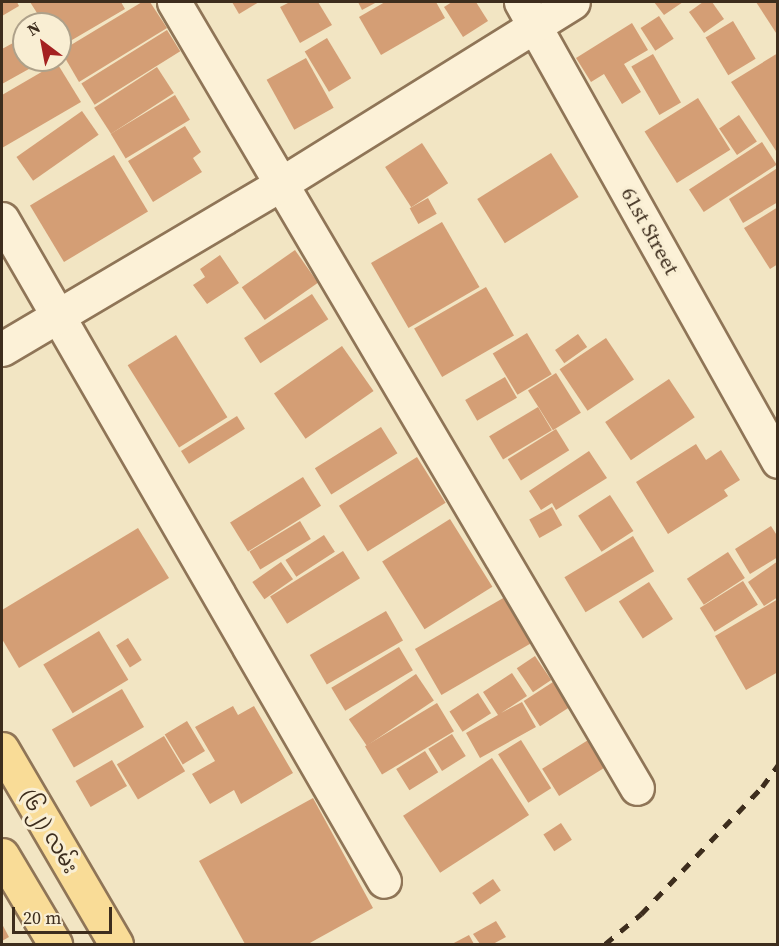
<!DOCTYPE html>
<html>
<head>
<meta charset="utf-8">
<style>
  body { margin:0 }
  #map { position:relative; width:779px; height:946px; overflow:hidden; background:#f2e5c3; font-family:"Source Serif 4","Noto Sans Myanmar",serif }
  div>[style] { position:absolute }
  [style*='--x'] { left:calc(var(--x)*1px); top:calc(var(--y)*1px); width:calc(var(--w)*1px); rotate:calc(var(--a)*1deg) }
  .building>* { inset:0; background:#d49e75; transform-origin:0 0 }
  .roads { filter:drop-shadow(2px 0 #8f7557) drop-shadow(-2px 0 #8f7557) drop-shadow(0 2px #8f7557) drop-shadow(0 -2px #8f7557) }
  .street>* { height:33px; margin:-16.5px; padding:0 16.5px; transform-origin:16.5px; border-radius:16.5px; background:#fcf1d7 }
  .primary>* { height:33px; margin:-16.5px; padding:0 16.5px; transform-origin:16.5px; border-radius:16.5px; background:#f9dc97 }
  .rail>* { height:4.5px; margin-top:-2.25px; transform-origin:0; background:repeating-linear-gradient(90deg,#3d2d1d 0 10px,transparent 0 20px) }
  span { translate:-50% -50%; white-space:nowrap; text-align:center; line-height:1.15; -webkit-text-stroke:6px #f9eed3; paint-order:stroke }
  .street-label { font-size:21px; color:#3d2d1d }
  .frame { position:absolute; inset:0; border:3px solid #3d2d1d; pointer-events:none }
  .north { position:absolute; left:12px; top:12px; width:60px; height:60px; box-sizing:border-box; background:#f9eed3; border:2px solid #aea18a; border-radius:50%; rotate:328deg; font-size:16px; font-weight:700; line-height:24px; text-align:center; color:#3d2d1d }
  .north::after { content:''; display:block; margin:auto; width:21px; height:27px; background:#a42121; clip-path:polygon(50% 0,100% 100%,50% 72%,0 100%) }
  .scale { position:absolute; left:12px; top:907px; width:100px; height:27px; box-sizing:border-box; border:3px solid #3d2d1d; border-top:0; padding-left:8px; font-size:18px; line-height:21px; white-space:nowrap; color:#3d2d1d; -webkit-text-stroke:4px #f9eed3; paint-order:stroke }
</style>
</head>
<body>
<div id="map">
  <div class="building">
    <i style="clip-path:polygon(2px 2px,17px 2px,19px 6px,2px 16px)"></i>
    <i style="clip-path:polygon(30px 2px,121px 2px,125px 9px,60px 47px,60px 24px,44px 24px)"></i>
    <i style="clip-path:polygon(142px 2px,150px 2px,167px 28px,79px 82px,61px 51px)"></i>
    <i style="clip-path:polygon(232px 2px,259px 2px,239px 14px)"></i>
    <i style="clip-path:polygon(290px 2px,318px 2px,332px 25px,300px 43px,280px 7px)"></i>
    <i style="clip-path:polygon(358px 2px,377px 2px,362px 10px)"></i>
    <i style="clip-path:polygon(385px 2px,436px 2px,445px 18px,381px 55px,359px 17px)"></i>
    <i style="clip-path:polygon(452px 2px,476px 2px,488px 21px,463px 37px,444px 7px)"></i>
    <i style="clip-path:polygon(654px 2px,683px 2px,664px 15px)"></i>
    <i style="clip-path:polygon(703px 2px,712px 2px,724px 19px,704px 33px,689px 12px)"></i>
    <i style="clip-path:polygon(756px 2px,778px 2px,778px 36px)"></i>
    <i style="left:659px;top:16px;width:27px;height:22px;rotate:57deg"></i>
    <i style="left:733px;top:21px;width:44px;height:32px;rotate:59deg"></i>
    <i style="clip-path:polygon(632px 23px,648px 50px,624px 64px,641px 92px,622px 104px,604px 74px,591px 82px,576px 58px)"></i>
    <i style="left:167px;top:30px;width:25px;height:101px;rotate:58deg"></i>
    <i style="clip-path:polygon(24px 37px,24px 60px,45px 60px,2px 84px,2px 49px)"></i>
    <i style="left:327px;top:38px;width:47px;height:26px;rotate:59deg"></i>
    <i style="clip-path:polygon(778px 53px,778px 154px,731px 82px)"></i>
    <i style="left:653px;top:54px;width:56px;height:25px;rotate:60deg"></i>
    <i style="left:306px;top:58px;width:57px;height:45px;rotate:61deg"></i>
    <i style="clip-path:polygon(57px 63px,81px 102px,2px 148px,2px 95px)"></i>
    <i style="left:157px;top:67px;width:31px;height:75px;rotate:57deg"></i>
    <i style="left:175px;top:95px;width:29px;height:75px;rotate:59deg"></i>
    <i style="left:698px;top:98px;width:61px;height:63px;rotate:58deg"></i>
    <i style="left:82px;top:111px;width:29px;height:80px;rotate:55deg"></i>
    <i style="left:739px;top:115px;width:32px;height:24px;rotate:56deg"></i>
    <i style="clip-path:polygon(185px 126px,201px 152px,193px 158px,202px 172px,153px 202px,128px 161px)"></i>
    <i style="left:762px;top:142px;width:27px;height:87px;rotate:57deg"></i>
    <i style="left:422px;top:143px;width:48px;height:44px;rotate:57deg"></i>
    <i style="left:551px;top:153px;width:52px;height:87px;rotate:58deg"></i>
    <i style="left:114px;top:155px;width:66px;height:98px;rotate:59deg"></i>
    <i style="clip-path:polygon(776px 169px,778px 202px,743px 223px,729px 199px)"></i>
    <i style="left:428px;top:198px;width:18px;height:21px;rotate:61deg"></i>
    <i style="clip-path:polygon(778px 207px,778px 264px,770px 269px,744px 228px)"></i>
    <i style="left:442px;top:222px;width:75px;height:82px;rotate:60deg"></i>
    <i style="left:295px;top:250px;width:40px;height:65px;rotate:55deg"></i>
    <i style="clip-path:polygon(220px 255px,239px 283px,207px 304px,193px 285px,205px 277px,200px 269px)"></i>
    <i style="left:486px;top:287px;width:56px;height:83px;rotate:60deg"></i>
    <i style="left:312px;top:294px;width:30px;height:81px;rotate:57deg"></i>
    <i style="left:527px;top:333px;width:48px;height:40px;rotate:59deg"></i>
    <i style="left:578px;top:334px;width:16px;height:28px;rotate:55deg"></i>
    <i style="left:176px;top:335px;width:97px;height:57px;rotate:58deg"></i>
    <i style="left:606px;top:338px;width:50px;height:56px;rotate:56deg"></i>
    <i style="left:342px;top:346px;width:55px;height:83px;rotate:55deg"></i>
    <i style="left:556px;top:373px;width:47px;height:33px;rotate:58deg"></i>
    <i style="left:505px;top:377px;width:24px;height:46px;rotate:60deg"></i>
    <i style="left:669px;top:379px;width:46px;height:77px;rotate:56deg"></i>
    <i style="left:538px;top:407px;width:27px;height:57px;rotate:59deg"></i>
    <i style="left:237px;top:416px;width:15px;height:66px;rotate:58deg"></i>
    <i style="left:381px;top:427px;width:31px;height:78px;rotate:58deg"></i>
    <i style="left:556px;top:429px;width:25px;height:57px;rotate:58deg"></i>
    <i style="clip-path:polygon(696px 444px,706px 460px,721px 450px,740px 480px,724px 490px,728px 496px,668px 534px,636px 482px)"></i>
    <i style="clip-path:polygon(589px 451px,607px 478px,556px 510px,552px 503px,541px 510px,529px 491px)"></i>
    <i style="left:417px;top:457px;width:54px;height:92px;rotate:58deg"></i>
    <i style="left:303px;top:477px;width:34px;height:86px;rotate:58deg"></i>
    <i style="left:610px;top:495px;width:43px;height:38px;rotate:57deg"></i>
    <i style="left:552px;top:507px;width:21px;height:26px;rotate:61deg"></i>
    <i style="left:450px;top:519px;width:80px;height:80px;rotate:58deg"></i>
    <i style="left:300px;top:521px;width:21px;height:59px;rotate:59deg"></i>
    <i style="clip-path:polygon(771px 526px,778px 537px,778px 557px,750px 574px,735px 549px)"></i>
    <i style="clip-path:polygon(138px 528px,169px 578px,19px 668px,2px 639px,2px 610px)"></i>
    <i style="left:324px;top:535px;width:20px;height:46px;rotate:57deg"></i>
    <i style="left:633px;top:536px;width:41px;height:80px;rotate:59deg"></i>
    <i style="left:343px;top:551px;width:32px;height:86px;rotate:58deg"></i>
    <i style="left:728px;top:552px;width:31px;height:49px;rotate:57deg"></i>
    <i style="clip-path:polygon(778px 561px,778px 597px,764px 606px,748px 582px)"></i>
    <i style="left:281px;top:562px;width:21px;height:35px;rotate:55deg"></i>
    <i style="left:743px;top:581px;width:28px;height:51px;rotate:58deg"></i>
    <i style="left:649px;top:582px;width:44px;height:36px;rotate:57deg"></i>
    <i style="left:505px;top:597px;width:53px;height:104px;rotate:60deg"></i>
    <i style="clip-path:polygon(778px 599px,778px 672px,746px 690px,715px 636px)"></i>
    <i style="left:386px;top:611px;width:34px;height:88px;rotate:60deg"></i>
    <i style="left:99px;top:631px;width:57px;height:65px;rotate:59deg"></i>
    <i style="left:128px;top:638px;width:26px;height:14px;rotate:58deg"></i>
    <i style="left:399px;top:647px;width:27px;height:79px;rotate:59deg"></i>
    <i style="left:535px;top:656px;width:29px;height:22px;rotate:56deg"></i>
    <i style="clip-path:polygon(512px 673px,527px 696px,501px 713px,522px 702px,536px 727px,480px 758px,466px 733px,498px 715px,483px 692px)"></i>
    <i style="left:416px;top:674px;width:32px;height:81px;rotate:56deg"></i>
    <i style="left:553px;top:682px;width:30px;height:35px;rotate:57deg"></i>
    <i style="left:122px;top:689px;width:44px;height:81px;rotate:60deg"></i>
    <i style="left:478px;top:693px;width:24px;height:34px;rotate:57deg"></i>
    <i style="left:437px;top:703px;width:33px;height:84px;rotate:59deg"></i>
    <i style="clip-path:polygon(233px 706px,238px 715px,254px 706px,293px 773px,241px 804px,234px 790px,210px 804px,192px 774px,215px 761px,195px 727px)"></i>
    <i style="left:187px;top:721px;width:35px;height:26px;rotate:59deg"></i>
    <i style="left:452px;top:734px;width:26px;height:28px;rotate:58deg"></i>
    <i style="left:164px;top:736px;width:41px;height:55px;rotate:59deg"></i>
    <i style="left:593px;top:737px;width:32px;height:60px;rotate:58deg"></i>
    <i style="left:521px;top:740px;width:57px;height:27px;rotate:58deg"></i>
    <i style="left:425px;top:751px;width:25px;height:34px;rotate:58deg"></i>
    <i style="left:492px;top:758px;width:68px;height:106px;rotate:57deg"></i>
    <i style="left:112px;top:760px;width:30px;height:42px;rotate:60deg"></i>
    <i style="clip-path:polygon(313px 798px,373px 908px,308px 944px,245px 944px,199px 861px)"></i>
    <i style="left:561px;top:823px;width:20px;height:21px;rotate:57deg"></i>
    <i style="left:493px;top:879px;width:14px;height:25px;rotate:56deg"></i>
    <i style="clip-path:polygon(496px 921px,506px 937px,493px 944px,480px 944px,473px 934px)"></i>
    <i style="clip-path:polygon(2px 924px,9px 937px,2px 941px)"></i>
    <i style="clip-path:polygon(469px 935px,474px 944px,452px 944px)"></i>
  </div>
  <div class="roads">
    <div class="street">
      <i style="--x:174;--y:2;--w:912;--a:59.5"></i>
      <i style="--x:521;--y:2;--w:526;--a:60.75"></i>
      <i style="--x:2;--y:219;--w:764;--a:60.01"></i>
      <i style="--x:2;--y:349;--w:322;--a:-30.6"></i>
      <i style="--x:279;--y:185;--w:346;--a:-31.9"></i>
    </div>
    <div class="primary">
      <i style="--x:2;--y:749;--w:226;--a:59.7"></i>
      <i style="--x:2;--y:855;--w:104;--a:59.2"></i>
    </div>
  </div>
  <div class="rail">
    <i style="--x:605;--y:944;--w:47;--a:-39.8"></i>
    <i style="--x:641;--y:914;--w:175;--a:-46.4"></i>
    <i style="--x:762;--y:787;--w:27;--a:-54"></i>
  </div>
  <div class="street-label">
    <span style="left:650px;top:231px;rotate:61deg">61st Street</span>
    <span style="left:49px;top:831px;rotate:60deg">(၆၂) လမ်း</span>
  </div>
  <div class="frame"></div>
  <div class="north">N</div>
  <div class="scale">20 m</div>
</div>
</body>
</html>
